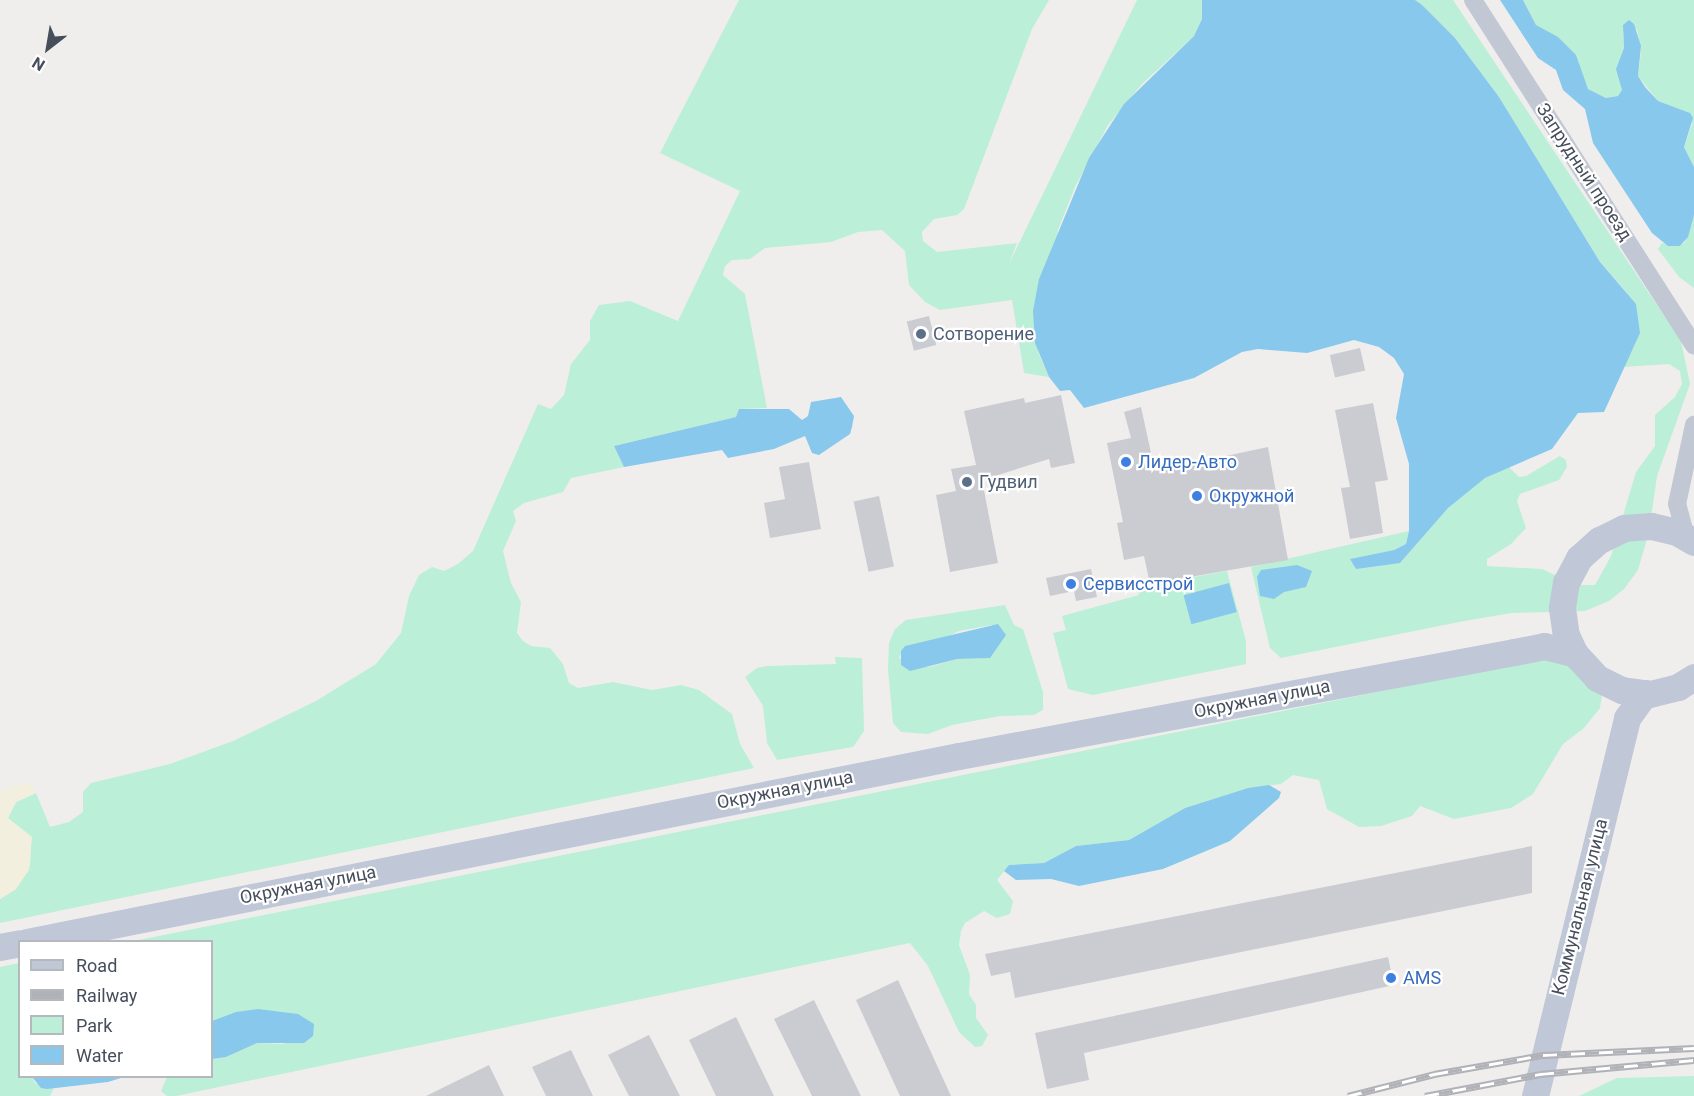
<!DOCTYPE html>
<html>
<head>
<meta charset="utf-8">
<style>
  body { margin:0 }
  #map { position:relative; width:1694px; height:1096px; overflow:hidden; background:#f0eeed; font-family:Roboto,sans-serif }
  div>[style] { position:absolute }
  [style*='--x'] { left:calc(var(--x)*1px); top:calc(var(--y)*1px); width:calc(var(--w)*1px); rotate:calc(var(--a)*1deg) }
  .green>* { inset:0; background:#bbefd7 }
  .sand>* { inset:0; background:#f2efde }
  .water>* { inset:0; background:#88c8ec; transform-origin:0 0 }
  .building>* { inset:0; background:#caccd2; transform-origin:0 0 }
  .minor>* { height:18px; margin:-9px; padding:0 9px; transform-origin:9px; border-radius:9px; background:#c1c7d3 }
  .secondary>* { height:27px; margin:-13.5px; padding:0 13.5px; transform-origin:13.5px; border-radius:13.5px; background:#c0c7d7 }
  .rail>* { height:7px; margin-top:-3.5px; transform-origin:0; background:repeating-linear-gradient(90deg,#fff 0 14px,#b0b2b8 0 28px); box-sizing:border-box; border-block:2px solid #b0b2b8 }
  .dots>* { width:16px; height:16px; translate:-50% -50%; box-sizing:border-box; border:3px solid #fff; border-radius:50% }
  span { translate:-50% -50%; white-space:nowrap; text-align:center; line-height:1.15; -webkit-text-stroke:4.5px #fff; paint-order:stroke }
  .street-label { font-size:18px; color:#464e5b }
  .service-label { font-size:18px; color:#4e5e75 }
  .left { translate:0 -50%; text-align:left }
  .shop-label { font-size:18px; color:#366cbe }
  .legend { position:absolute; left:18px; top:940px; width:195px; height:138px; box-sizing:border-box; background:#fff; border:2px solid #b5b8bd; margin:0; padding:8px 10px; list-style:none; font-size:18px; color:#464e5b }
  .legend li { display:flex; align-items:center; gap:12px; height:30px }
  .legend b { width:30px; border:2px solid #b5b8bd }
  .north { position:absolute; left:18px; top:18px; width:60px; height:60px; -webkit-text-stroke:4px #fff; paint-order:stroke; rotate:211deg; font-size:16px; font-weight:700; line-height:24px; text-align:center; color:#464e5b }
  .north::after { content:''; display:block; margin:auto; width:21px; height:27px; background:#464e5b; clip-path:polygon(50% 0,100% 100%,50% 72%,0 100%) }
</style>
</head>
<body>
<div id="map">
  <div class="green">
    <i style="clip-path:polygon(739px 0,1049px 0,1032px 29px,964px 209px,957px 215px,934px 219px,922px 232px,923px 241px,937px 252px,1017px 243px,1009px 264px,1137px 0,1202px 0,1202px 19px,1194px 36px,1142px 84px,1108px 125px,1075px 187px,1058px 230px,1038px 352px,1049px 377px,1024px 373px,1012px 300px,940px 310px,925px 302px,909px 285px,905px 251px,882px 230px,858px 232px,831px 242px,765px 248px,750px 259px,732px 260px,725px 266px,723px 275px,745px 294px,767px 408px,739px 409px,736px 417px,614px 446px,624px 467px,571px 478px,563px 492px,524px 503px,513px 511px,516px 521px,503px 551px,511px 583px,521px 602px,517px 633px,523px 641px,531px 646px,550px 648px,563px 664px,569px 683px,578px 688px,613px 682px,652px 690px,681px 685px,699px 690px,732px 714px,740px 744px,754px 768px,0 923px,0 899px,16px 889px,30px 865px,31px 846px,8px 818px,16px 802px,36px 793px,50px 827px,69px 822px,83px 812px,83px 792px,91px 783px,170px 764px,233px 741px,316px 701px,376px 664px,401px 633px,409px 596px,419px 575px,432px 567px,444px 571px,458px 564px,473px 551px,538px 404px,551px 409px,564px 395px,571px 364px,590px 340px,590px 321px,599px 305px,630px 301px,678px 321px,740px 191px,660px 153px)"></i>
    <i style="clip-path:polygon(1415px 0,1453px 0,1681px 341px,1690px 384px,1657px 476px,1649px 532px,1638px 570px,1624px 589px,1609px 601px,1585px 611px,1512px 613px,1464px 621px,1281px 658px,1270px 648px,1251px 567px,1409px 531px,1406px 544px,1394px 550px,1351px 559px,1400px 563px,1453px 502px,1485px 478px,1509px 467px,1519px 477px,1526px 476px,1560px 456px,1566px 460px,1567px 467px,1559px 480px,1520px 494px,1517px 501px,1526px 528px,1511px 544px,1487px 559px,1487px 566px,1542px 569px,1576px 585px,1595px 585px,1611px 556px,1636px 472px,1655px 446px,1655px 415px,1675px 397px,1682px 384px,1680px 371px,1669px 364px,1623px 367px,1637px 340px,1627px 293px,1600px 262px,1499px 97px,1455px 38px)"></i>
    <i style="clip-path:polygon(1523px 0,1694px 0,1694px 167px,1684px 147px,1692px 124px,1689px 113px,1658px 101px,1638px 76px,1641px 52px,1637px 29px,1623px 32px,1624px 48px,1619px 62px,1622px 90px,1618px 96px,1606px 98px,1588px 89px,1581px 78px,1578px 60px,1536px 25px)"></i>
    <i style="clip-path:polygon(1694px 215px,1694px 288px,1679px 277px,1658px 249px,1662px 243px,1680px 246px,1685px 242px)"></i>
    <i style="clip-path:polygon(1227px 571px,1246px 641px,1246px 664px,1093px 695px,1068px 689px,1053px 633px,1066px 630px,1062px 616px,1139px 595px,1138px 587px)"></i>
    <i style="clip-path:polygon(evenodd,1005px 605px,1014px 625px,1023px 629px,1043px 692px,1043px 710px,1034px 715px,1000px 716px,952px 725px,928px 734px,901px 732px,893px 723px,888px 670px,889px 643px,895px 629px,906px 620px,1005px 605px,992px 625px,990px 658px,957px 659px,929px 667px,916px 667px,899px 658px,905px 646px,941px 640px,959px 631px,992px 625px)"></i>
    <i style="clip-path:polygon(835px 657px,862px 658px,864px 731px,853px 747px,777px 760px,767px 743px,763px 706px,745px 677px,757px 668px,767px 666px,836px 664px)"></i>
    <i style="clip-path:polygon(1542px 659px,1573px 663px,1602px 695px,1600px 708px,1584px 728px,1563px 744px,1533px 794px,1511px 808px,1454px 819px,1420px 806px,1412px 816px,1381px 826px,1359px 827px,1327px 809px,1319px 780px,1293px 775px,1281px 784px,1248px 788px,1185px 808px,1129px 840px,1076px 846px,1044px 863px,1009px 865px,997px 880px,1013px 901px,1010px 914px,997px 918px,984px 911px,965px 923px,961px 931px,959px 945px,970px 975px,969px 994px,976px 1005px,976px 1018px,988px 1035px,982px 1046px,975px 1047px,959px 1032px,928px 966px,910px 943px,176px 1096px,167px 1096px,161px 1091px,167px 1077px,212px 1076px,212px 1059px,226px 1057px,257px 1043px,284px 1044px,284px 1012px,242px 1011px,212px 1021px,212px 942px,129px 942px)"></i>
    <i style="clip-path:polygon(19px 963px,20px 1076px,32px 1077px,35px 1083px,54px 1088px,50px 1096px,0 1096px,0 967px)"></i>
    <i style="clip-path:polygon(1694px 1076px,1694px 1096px,1579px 1096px,1617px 1078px)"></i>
  </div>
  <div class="sand">
    <i style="clip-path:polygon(30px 783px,36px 793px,16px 802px,8px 818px,32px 837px,29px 870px,16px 889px,0 899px,0 790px)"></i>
  </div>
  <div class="water">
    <i style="clip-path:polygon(1202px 0,1415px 0,1422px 5px,1455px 38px,1499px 97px,1600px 262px,1636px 304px,1640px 333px,1604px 412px,1578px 413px,1552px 449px,1485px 478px,1448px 508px,1400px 563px,1356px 569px,1350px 559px,1394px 550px,1406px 544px,1409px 531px,1409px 464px,1396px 418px,1404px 374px,1394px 358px,1379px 347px,1354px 340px,1307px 353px,1258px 349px,1242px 352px,1194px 378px,1084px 408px,1070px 390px,1060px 391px,1049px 377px,1035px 343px,1033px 311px,1039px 279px,1089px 158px,1124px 104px,1194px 36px,1202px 19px)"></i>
    <i style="clip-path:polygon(1500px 0,1523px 0,1536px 25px,1558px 37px,1576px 55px,1588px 89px,1606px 98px,1618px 96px,1622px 90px,1616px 69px,1624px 48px,1623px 25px,1629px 20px,1634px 24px,1641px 46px,1638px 76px,1645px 87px,1658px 101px,1690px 113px,1693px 118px,1684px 147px,1694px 167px,1694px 215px,1688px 237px,1680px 246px,1668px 246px,1652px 233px,1593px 143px,1585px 109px,1563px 90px,1556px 70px,1538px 58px)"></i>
    <i style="clip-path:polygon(841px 397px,854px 416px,852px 427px,850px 434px,819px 455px,812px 453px,805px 436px,774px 449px,728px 458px,722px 450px,624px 467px,614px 446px,736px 417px,739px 409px,789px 409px,802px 420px,808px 416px,811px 402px)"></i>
    <i style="clip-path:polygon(1297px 565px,1312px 571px,1306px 587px,1284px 592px,1274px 599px,1260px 596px,1257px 577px,1261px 570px)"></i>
    <i style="left:1229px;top:583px;width:30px;height:47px;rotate:75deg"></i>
    <i style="clip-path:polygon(998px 624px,1006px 635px,990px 658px,957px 659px,910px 671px,901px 665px,901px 651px,905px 646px)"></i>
    <i style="clip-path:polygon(1269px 785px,1281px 792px,1279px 798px,1230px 841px,1163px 869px,1079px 886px,1051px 879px,1016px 880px,1004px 871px,1009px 865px,1044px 863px,1076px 846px,1129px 840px,1185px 808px,1248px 788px)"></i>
    <i style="clip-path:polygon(258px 1009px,298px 1014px,314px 1024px,313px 1036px,304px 1043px,257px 1043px,226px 1057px,212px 1059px,212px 1021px,236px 1012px)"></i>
    <i style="clip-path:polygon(32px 1077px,124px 1077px,108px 1082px,47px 1089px,41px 1088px)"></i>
  </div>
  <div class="building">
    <i style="left:929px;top:316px;width:30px;height:23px;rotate:76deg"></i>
    <i style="left:1360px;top:348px;width:23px;height:31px;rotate:77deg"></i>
    <i style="clip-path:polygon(1061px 395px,1075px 463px,1051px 468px,1049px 459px,982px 480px,998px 563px,950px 572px,936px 495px,956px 491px,951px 469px,976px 465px,964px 411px,1024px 398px,1025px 403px)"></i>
    <i style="clip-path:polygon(1373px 403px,1388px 480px,1375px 482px,1383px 533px,1350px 539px,1341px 488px,1350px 487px,1335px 410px)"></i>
    <i style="clip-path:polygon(1141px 407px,1155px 471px,1268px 447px,1288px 560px,1150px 584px,1144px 556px,1124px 560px,1117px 523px,1123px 522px,1107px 443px,1131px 438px,1124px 412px)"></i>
    <i style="clip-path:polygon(809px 462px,821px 529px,770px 538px,764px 503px,785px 499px,779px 467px)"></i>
    <i style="left:879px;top:496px;width:72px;height:26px;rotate:78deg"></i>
    <i style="clip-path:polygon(1091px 569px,1097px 597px,1076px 601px,1074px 591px,1050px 596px,1046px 578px)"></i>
    <i style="clip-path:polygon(1532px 846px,1532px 893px,1015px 998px,1010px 972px,991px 976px,985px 954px)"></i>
    <i style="clip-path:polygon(1388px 957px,1394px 985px,1084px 1053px,1089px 1080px,1047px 1089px,1035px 1033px)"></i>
    <i style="clip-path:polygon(898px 980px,951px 1096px,900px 1096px,856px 1000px)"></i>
    <i style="clip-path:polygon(814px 1000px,861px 1096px,812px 1096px,774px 1019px)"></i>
    <i style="clip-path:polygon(736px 1017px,774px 1096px,716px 1096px,689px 1040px)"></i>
    <i style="clip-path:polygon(649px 1035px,680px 1096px,629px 1096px,608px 1055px)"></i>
    <i style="clip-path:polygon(571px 1050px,593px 1096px,546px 1096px,532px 1067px)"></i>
    <i style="clip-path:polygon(489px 1065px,504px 1096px,426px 1096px)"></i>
  </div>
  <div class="minor">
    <i style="--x:1473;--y:0;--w:410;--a:57.4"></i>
    <i style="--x:1686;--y:537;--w:34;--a:-105"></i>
    <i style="--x:1677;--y:504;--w:81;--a:-77.9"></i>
  </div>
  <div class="secondary">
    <i style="--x:1694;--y:542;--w:20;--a:-150"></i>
    <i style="--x:1677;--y:532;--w:27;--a:-167"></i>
    <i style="--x:1651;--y:526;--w:27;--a:176"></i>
    <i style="--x:1624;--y:528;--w:28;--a:154"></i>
    <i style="--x:1599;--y:540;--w:27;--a:138"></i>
    <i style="--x:1579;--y:558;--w:27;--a:118"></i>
    <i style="--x:1566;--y:582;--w:26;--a:99"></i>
    <i style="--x:1562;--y:608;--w:27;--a:82"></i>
    <i style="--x:1566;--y:635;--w:21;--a:65"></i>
    <i style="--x:1575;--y:654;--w:33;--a:47"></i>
    <i style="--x:1597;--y:678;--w:28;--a:26"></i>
    <i style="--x:1622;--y:690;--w:28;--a:8"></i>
    <i style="--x:1650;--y:694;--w:29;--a:-14"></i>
    <i style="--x:1678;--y:687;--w:19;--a:-32"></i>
    <i style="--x:27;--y:942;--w:950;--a:-11.29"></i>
    <i style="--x:959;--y:756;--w:565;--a:-10.61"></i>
    <i style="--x:1514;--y:652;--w:31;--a:-11"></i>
    <i style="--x:1544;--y:646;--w:32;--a:14"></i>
    <i style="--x:0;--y:947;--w:20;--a:-11"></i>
    <i style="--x:1535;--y:1096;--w:389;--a:-76.3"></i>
    <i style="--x:1627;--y:718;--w:31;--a:-54"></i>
  </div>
  <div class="rail">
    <i style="--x:1348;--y:1096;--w:89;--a:-14.3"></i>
    <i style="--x:1434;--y:1074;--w:111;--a:-9.9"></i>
    <i style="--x:1543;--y:1055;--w:151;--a:-2.7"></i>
    <i style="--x:1425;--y:1096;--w:117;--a:-10.8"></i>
    <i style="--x:1540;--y:1074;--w:155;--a:-5.2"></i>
  </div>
  <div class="dots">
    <i style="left:921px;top:334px;background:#5c6f8a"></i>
    <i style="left:1126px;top:462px;background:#3f7fe0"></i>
    <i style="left:967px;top:482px;background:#5c6f8a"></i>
    <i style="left:1197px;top:496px;background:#3f7fe0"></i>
    <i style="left:1071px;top:584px;background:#3f7fe0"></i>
    <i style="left:1391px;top:978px;background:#3f7fe0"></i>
  </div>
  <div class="street-label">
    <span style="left:1584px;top:172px;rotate:57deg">Запрудный проезд</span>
    <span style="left:1262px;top:699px;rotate:-11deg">Окружная улица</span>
    <span style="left:785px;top:790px;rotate:-11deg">Окружная улица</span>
    <span style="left:308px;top:885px;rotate:-11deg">Окружная улица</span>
    <span style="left:1580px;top:907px;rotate:-76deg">Коммунальная улица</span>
  </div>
  <div class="service-label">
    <span class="left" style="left:933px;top:334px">Сотворение</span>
    <span class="left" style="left:979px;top:482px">Гудвил</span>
  </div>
  <div class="shop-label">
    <span class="left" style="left:1138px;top:462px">Лидер-Авто</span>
    <span class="left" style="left:1209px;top:496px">Окружной</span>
    <span class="left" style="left:1083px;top:584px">Сервисстрой</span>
    <span class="left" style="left:1403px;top:978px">AMS</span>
  </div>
  <ul class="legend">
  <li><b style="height:8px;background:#c0c7d7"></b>Road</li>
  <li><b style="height:8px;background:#b0b2b8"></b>Railway</li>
  <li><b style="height:16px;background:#bbefd7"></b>Park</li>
  <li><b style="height:16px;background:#88c8ec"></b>Water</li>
  </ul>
  <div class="north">N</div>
</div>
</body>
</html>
